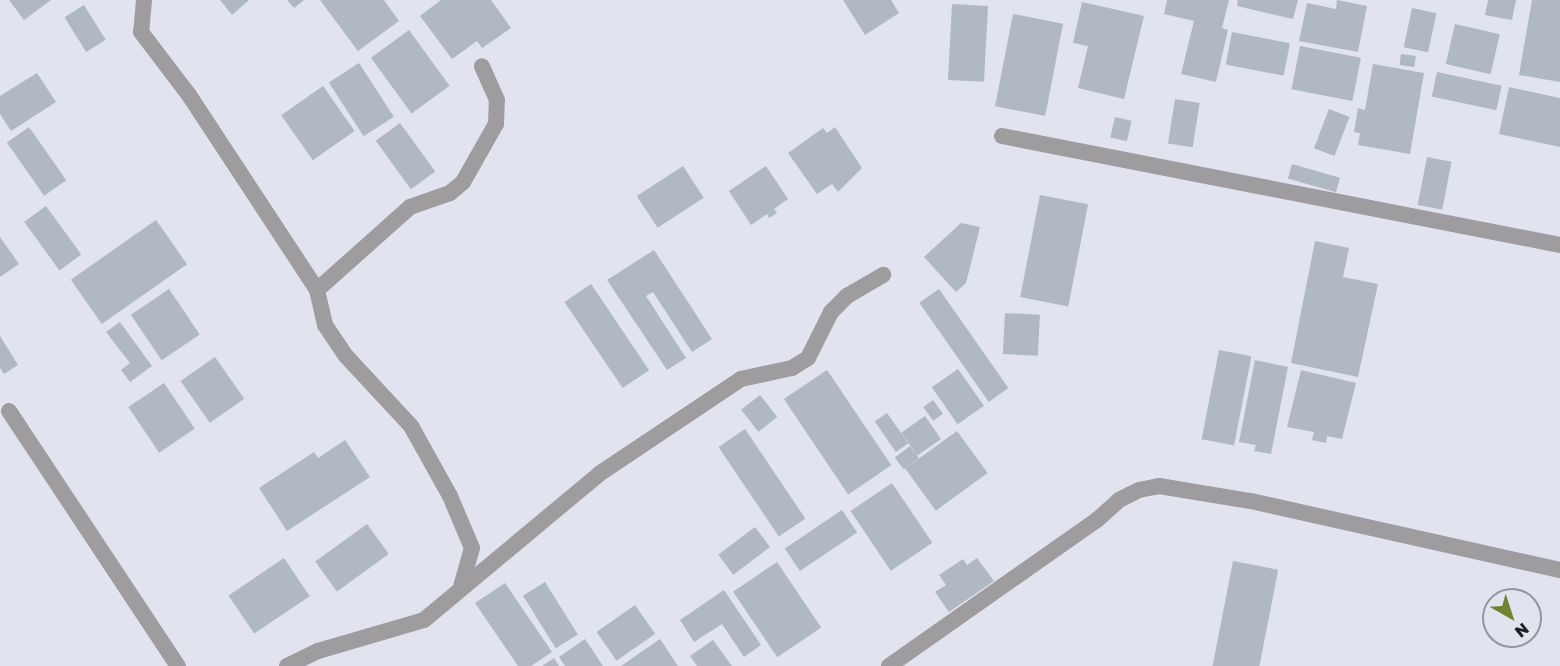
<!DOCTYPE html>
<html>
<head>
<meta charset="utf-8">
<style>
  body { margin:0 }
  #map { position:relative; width:1560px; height:666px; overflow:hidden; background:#e1e3ee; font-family:"Golos Text",sans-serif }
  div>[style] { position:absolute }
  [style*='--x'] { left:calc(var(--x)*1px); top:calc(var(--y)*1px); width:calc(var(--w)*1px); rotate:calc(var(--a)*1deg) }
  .building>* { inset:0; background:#b0b8c1; transform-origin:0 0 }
  .minor>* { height:16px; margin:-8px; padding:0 8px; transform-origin:8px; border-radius:8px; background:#9f9ca0 }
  span { translate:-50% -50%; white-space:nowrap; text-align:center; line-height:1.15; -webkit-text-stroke:5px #e1e3ee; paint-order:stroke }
  .north { position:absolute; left:1482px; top:588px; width:60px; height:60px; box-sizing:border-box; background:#e1e3ee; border:2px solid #94959d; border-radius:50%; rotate:141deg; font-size:16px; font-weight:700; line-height:24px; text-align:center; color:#202024 }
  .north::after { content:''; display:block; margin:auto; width:21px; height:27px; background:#718333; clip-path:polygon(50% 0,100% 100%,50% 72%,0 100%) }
</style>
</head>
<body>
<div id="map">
  <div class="building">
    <i style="clip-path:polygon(9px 0,51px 0,24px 20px)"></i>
    <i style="clip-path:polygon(220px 0,249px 0,232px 15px)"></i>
    <i style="clip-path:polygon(287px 0,304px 0,294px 8px)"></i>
    <i style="clip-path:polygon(320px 0,384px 0,399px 21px,358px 51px)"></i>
    <i style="clip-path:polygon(441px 0,491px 0,511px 28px,482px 48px,477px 41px,452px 59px,420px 16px)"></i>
    <i style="clip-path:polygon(843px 0,891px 0,899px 13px,865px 35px)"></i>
    <i style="clip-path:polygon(1167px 0,1229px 0,1222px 28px,1228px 30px,1216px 82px,1181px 74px,1194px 21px,1164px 14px)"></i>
    <i style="clip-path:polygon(1238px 0,1298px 0,1293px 19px,1237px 6px)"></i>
    <i style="clip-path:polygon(1337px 0,1367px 6px,1358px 52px,1299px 41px,1307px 3px,1336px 9px)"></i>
    <i style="clip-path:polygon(1488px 0,1516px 0,1512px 20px,1485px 15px)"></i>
    <i style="clip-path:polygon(1532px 0,1560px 0,1560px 82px,1519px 75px)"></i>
    <i style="clip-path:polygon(1082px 2px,1144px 16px,1124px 99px,1078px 88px,1088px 46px,1073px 43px)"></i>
    <i style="left:952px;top:4px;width:36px;height:76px;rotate:3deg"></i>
    <i style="left:84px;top:5px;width:41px;height:23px;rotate:58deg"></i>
    <i style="left:1412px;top:8px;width:25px;height:40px;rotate:12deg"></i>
    <i style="left:1013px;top:14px;width:51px;height:94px;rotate:11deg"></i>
    <i style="left:1455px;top:24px;width:46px;height:41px;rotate:13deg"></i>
    <i style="left:409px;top:30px;width:69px;height:47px;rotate:54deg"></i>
    <i style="left:1232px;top:32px;width:59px;height:33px;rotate:11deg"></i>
    <i style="left:1300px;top:46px;width:62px;height:44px;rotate:11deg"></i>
    <i style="left:1401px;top:54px;width:15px;height:11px;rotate:8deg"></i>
    <i style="left:359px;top:63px;width:64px;height:36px;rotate:57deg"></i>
    <i style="clip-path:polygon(1373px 64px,1424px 73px,1410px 154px,1358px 145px,1360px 133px,1354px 132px,1358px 108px,1365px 110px)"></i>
    <i style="left:1437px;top:72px;width:66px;height:25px;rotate:12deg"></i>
    <i style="clip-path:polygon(37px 73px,56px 102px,11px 131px,0 114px,0 96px)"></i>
    <i style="left:323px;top:86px;width:55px;height:51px;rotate:55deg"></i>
    <i style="clip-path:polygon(1509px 87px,1560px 98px,1560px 147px,1499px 134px)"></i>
    <i style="left:1175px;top:99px;width:25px;height:45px;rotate:9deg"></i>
    <i style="left:1329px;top:109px;width:22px;height:42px;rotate:21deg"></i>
    <i style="left:1115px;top:117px;width:17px;height:21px;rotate:13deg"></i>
    <i style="left:400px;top:123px;width:60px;height:30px;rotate:54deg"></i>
    <i style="left:29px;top:127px;width:65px;height:27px;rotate:55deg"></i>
    <i style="clip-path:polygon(835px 127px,862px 168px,838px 192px,832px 184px,817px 194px,788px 153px,823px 128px,827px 133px)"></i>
    <i style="left:1427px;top:157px;width:25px;height:49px;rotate:11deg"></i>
    <i style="left:1292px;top:164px;width:50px;height:15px;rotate:16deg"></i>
    <i style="left:683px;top:166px;width:38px;height:55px;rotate:57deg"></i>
    <i style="clip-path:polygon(766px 166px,788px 199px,774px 209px,777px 213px,769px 218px,767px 214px,751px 225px,729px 191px)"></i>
    <i style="left:1040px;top:195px;width:49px;height:104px;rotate:11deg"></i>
    <i style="left:46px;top:206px;width:60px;height:27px;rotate:54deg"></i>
    <i style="left:156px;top:220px;width:54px;height:104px;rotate:55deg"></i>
    <i style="clip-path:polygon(961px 223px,980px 227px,966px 283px,956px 292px,924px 257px)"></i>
    <i style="clip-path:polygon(0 237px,19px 264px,0 277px)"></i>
    <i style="clip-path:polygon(1315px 241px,1349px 248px,1343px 277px,1378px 284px,1358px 377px,1291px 363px)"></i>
    <i style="clip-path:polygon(654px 250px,712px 339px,692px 352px,653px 292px,646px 296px,686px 358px,667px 370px,607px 280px)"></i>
    <i style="left:591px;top:284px;width:104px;height:32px;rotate:56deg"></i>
    <i style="left:169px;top:289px;width:55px;height:46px;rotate:56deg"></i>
    <i style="left:939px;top:289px;width:121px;height:24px;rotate:55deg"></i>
    <i style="left:1005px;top:313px;width:35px;height:41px;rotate:3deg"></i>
    <i style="clip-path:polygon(120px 322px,152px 366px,130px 382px,121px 370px,130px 363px,106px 332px)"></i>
    <i style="clip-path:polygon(0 336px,18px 365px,4px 374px,0 368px)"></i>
    <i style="left:1219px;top:350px;width:33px;height:91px;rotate:11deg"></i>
    <i style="left:215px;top:357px;width:51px;height:42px;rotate:55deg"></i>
    <i style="clip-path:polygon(1255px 360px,1288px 367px,1271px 454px,1254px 451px,1256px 445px,1239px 442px)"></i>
    <i style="left:958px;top:369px;width:45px;height:32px;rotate:55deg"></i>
    <i style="left:827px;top:370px;width:115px;height:52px;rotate:56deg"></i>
    <i style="clip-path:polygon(1301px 370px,1356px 383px,1342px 439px,1327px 436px,1326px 443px,1312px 440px,1314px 432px,1287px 427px)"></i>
    <i style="left:164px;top:383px;width:55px;height:43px;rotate:56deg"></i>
    <i style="left:760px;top:395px;width:28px;height:24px;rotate:52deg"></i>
    <i style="left:933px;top:400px;width:17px;height:12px;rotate:54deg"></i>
    <i style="left:887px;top:413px;width:37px;height:15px;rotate:55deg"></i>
    <i style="left:925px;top:416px;width:28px;height:29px;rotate:55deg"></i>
    <i style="left:745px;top:429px;width:108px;height:32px;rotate:56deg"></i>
    <i style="left:957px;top:431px;width:52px;height:64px;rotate:54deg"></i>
    <i style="clip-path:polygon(345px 440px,370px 477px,287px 531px,259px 488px,314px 452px,318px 458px)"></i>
    <i style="left:910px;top:446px;width:15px;height:19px;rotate:53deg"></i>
    <i style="left:892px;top:483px;width:72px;height:50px;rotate:56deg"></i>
    <i style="left:842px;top:510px;width:27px;height:69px;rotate:56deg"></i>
    <i style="left:367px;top:524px;width:37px;height:64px;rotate:54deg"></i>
    <i style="left:755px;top:527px;width:25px;height:46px;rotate:53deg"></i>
    <i style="left:284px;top:558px;width:46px;height:67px;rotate:56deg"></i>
    <i style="clip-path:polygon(977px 558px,994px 581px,949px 612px,935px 592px,946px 585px,939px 575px,963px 559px,967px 565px)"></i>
    <i style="left:1233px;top:561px;width:46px;height:107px;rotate:11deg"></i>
    <i style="left:777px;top:562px;width:79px;height:53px;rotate:56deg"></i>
    <i style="left:545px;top:582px;width:62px;height:26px;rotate:58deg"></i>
    <i style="clip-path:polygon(505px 583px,552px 652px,531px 666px,518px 666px,475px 603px)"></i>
    <i style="clip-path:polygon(724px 590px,761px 645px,744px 657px,722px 624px,694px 642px,680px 620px)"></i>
    <i style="left:635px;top:605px;width:35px;height:47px;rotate:55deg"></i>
    <i style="clip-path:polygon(585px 639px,603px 666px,565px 666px,559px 657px)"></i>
    <i style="clip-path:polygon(660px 639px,678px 666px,621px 666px)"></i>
    <i style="clip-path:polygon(713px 640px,732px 666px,697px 666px,690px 656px)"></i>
    <i style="clip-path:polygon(554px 658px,559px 666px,542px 666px)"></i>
  </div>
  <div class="minor">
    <i style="--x:144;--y:0;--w:32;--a:95"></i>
    <i style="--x:141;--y:32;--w:79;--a:52.7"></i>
    <i style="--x:189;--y:95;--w:233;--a:56.7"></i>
    <i style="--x:317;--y:290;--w:36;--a:77"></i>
    <i style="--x:325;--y:325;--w:37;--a:56"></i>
    <i style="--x:346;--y:356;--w:96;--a:47.1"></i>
    <i style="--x:411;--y:426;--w:80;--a:60.9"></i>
    <i style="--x:450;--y:496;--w:56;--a:67.1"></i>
    <i style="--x:472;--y:548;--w:41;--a:105.8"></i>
    <i style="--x:1002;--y:136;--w:569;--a:11.05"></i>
    <i style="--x:317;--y:290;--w:125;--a:-41.7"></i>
    <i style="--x:410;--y:207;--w:42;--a:-19.3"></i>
    <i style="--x:450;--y:193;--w:17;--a:-40"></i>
    <i style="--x:463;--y:182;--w:67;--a:-60.4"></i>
    <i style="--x:496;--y:124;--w:24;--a:-88"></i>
    <i style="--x:497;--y:100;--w:37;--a:-114"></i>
    <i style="--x:9;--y:411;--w:306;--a:56.5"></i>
    <i style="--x:287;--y:666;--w:34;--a:-26"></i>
    <i style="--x:318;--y:651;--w:110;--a:-16.3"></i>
    <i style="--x:424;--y:620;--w:228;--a:-39.8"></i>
    <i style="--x:599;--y:474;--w:171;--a:-33.8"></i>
    <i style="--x:741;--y:379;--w:52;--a:-12.2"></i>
    <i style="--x:792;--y:368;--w:19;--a:-32"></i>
    <i style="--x:808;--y:358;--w:51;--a:-63.4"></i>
    <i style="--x:831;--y:312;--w:23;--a:-45"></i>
    <i style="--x:847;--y:296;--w:42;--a:-30.3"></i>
    <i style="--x:889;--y:666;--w:254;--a:-35.1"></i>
    <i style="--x:1097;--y:520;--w:30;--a:-42"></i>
    <i style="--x:1119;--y:500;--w:22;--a:-27"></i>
    <i style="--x:1139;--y:490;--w:20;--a:-11"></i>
    <i style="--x:1159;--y:486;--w:93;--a:9.3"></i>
    <i style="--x:1251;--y:501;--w:317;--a:12.6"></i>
  </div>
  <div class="north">N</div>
</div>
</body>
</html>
